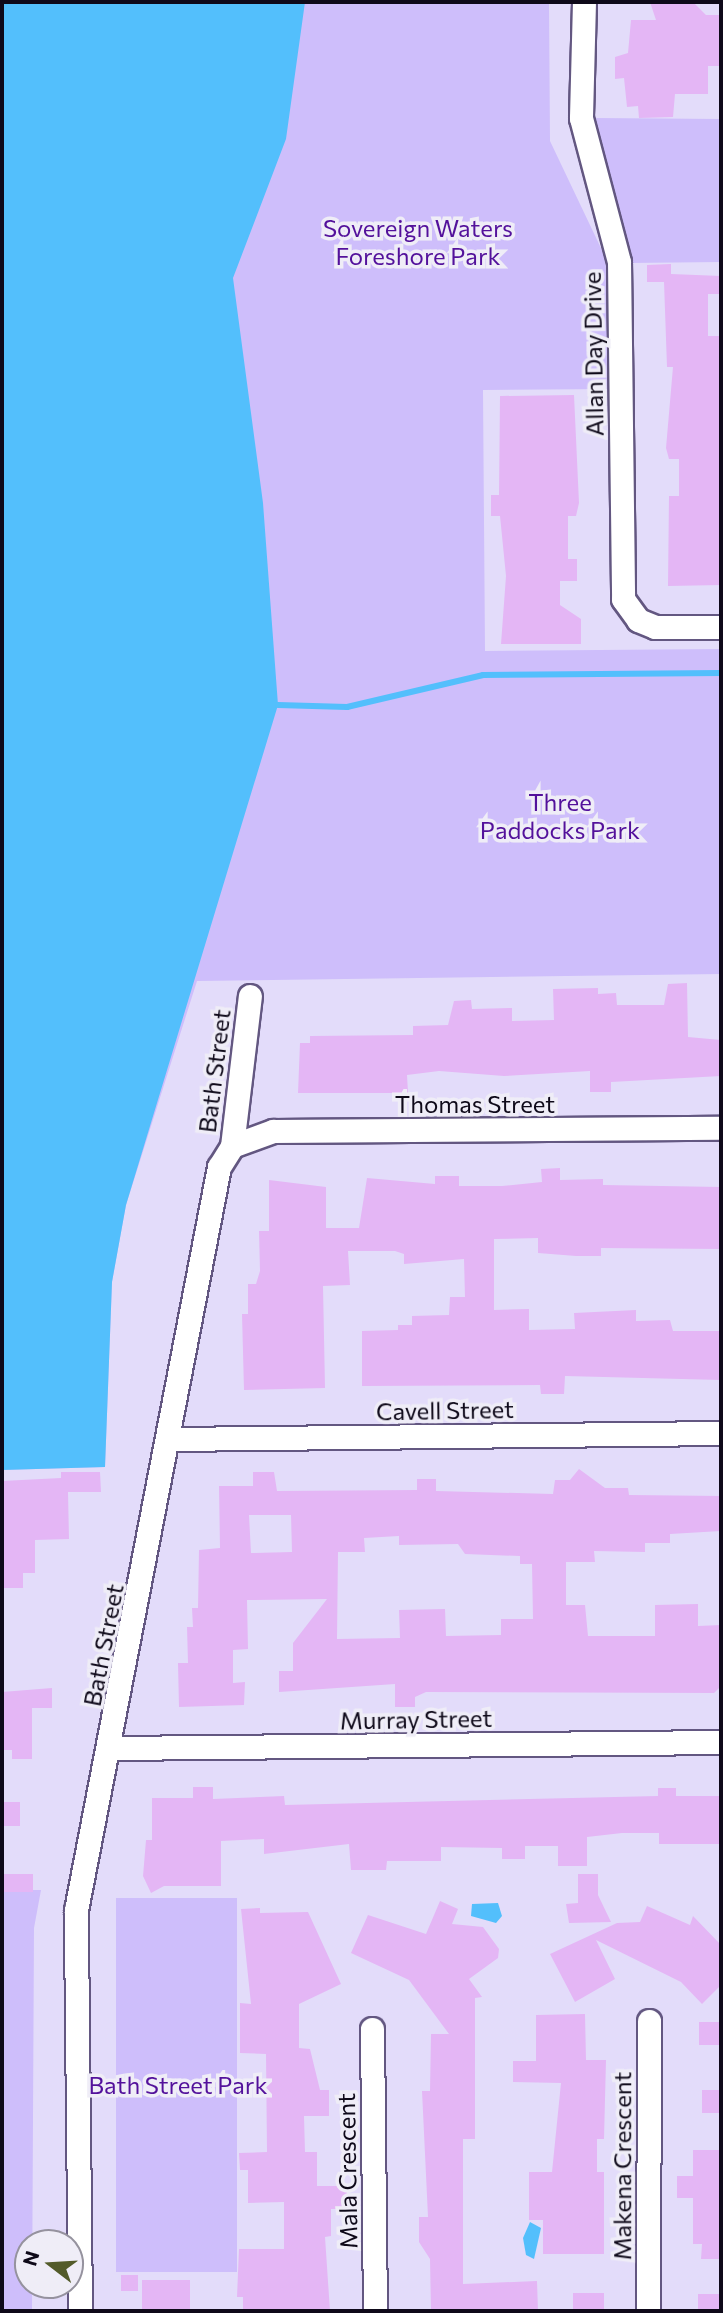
<!DOCTYPE html>
<html>
<head>
<meta charset="utf-8">
<style>
  body { margin:0 }
  #map { position:relative; width:723px; height:2313px; overflow:hidden; background:#e3dcfa; font-family:Commissioner,sans-serif }
  div>[style] { position:absolute }
  [style*='--x'] { left:calc(var(--x)*1px); top:calc(var(--y)*1px); width:calc(var(--w)*1px); rotate:calc(var(--a)*1deg) }
  .green>* { inset:0; background:#cebefb; transform-origin:0 0 }
  .water>* { inset:0; background:#53bffc }
  .stream>* { height:6px; margin:-3px; padding:0 3px; transform-origin:3px; border-radius:3px; background:#53bffc }
  .building>* { inset:0; background:#e4b6f5; transform-origin:0 0 }
  .roads { filter:drop-shadow(2px 0 #635781) drop-shadow(-2px 0 #635781) drop-shadow(0 2px #635781) drop-shadow(0 -2px #635781) }
  .minor>* { height:23px; margin:-11.5px; padding:0 11.5px; transform-origin:11.5px; border-radius:11.5px; background:#fff }
  span { translate:-50% -50%; white-space:nowrap; text-align:center; line-height:1.15; -webkit-text-stroke:7px #efedf7; paint-order:stroke }
  .park-label { font-size:24px; color:#53119b }
  .street-label { font-size:24px; color:#0e0919 }
  .frame { position:absolute; inset:0; border:4px solid #0e0919; pointer-events:none }
  .north { position:absolute; left:14px; top:2229px; width:70px; height:70px; box-sizing:border-box; background:#efedf7; border:2px solid #95929e; border-radius:50%; rotate:287deg; font-size:19px; font-weight:700; line-height:28px; text-align:center; color:#0e0919 }
  .north::after { content:''; display:block; margin:auto; width:24px; height:32px; background:#535b2a; clip-path:polygon(50% 0,100% 100%,50% 72%,0 100%) }
</style>
</head>
<body>
<div id="map">
  <div class="green">
    <i style="clip-path:polygon(2px 2px,549px 2px,550px 141px,609px 265px,610px 389px,483px 390px,485px 651px,721px 649px,721px 974px,197px 981px,126px 1205px,112px 1282px,105px 1467px,2px 1470px)"></i>
    <i style="clip-path:polygon(595px 118px,721px 119px,721px 262px,629px 263px)"></i>
    <i style="clip-path:polygon(2px 1890px,41px 1890px,34px 1928px,32px 2311px,2px 2311px)"></i>
    <i style="left:116px;top:1898px;width:121px;height:374px"></i>
  </div>
  <div class="water">
    <i style="clip-path:polygon(2px 2px,305px 2px,286px 139px,233px 278px,263px 503px,278px 705px,126px 1205px,112px 1282px,105px 1467px,2px 1470px)"></i>
    <i style="clip-path:polygon(498px 1903px,502px 1916px,496px 1923px,471px 1916px,472px 1904px)"></i>
    <i style="clip-path:polygon(530px 2222px,541px 2228px,534px 2259px,526px 2255px,523px 2238px)"></i>
  </div>
  <div class="stream">
    <i style="--x:278;--y:705;--w:69;--a:1.7"></i>
    <i style="--x:347;--y:707;--w:140;--a:-13.2"></i>
    <i style="--x:483;--y:675;--w:238;--a:-0.5"></i>
  </div>
  <div class="building">
    <i style="clip-path:polygon(650px 2px,693px 2px,706px 15px,720px 15px,721px 66px,708px 66px,708px 94px,675px 94px,673px 117px,639px 118px,638px 106px,627px 107px,624px 78px,615px 79px,615px 57px,628px 53px,631px 20px,656px 20px)"></i>
    <i style="clip-path:polygon(671px 264px,671px 274px,721px 276px,721px 294px,708px 294px,708px 336px,721px 336px,721px 585px,668px 586px,669px 496px,679px 496px,679px 459px,669px 459px,666px 448px,673px 367px,667px 367px,664px 282px,647px 282px,647px 265px)"></i>
    <i style="clip-path:polygon(574px 395px,579px 503px,576px 516px,568px 516px,568px 559px,577px 559px,577px 581px,560px 581px,560px 605px,581px 619px,581px 644px,501px 644px,506px 576px,500px 516px,491px 516px,491px 495px,499px 495px,500px 396px)"></i>
    <i style="clip-path:polygon(687px 983px,688px 1037px,721px 1040px,721px 1076px,611px 1082px,611px 1092px,590px 1092px,590px 1071px,504px 1076px,439px 1071px,407px 1075px,408px 1093px,298px 1093px,300px 1043px,310px 1043px,310px 1036px,413px 1035px,413px 1026px,448px 1025px,454px 1001px,471px 1000px,472px 1009px,512px 1008px,512px 1021px,554px 1020px,553px 989px,598px 988px,598px 994px,616px 993px,617px 1005px,664px 1005px,668px 984px)"></i>
    <i style="clip-path:polygon(560px 1168px,560px 1180px,603px 1179px,603px 1185px,721px 1187px,721px 1249px,601px 1248px,601px 1256px,576px 1256px,538px 1253px,538px 1238px,494px 1239px,494px 1310px,529px 1309px,529px 1330px,575px 1329px,574px 1313px,636px 1310px,636px 1321px,670px 1320px,673px 1331px,721px 1331px,721px 1380px,565px 1376px,564px 1394px,541px 1394px,540px 1385px,362px 1386px,362px 1331px,398px 1330px,398px 1325px,412px 1325px,412px 1316px,449px 1315px,450px 1297px,465px 1297px,464px 1259px,404px 1264px,404px 1254px,395px 1251px,348px 1251px,350px 1285px,323px 1286px,325px 1388px,244px 1390px,242px 1314px,248px 1314px,248px 1284px,256px 1284px,260px 1271px,259px 1231px,269px 1231px,269px 1180px,326px 1187px,326px 1228px,359px 1228px,367px 1178px,435px 1184px,435px 1176px,459px 1176px,459px 1186px,502px 1186px,542px 1182px,541px 1169px)"></i>
    <i style="clip-path:polygon(evenodd,579px 1469px,605px 1488px,628px 1488px,629px 1495px,721px 1496px,721px 1531px,670px 1534px,670px 1543px,645px 1543px,645px 1552px,594px 1551px,595px 1562px,566px 1562px,566px 1605px,585px 1605px,588px 1636px,655px 1636px,655px 1605px,698px 1604px,698px 1626px,721px 1625px,721px 1686px,714px 1693px,426px 1692px,415px 1697px,415px 1707px,395px 1707px,395px 1684px,279px 1692px,279px 1671px,293px 1671px,293px 1643px,327px 1599px,247px 1600px,248px 1649px,233px 1650px,233px 1683px,245px 1682px,244px 1705px,179px 1707px,178px 1663px,188px 1663px,187px 1627px,193px 1627px,192px 1608px,198px 1608px,199px 1550px,220px 1548px,219px 1486px,253px 1486px,253px 1472px,274px 1472px,277px 1491px,417px 1490px,417px 1479px,436px 1479px,436px 1491px,553px 1494px,555px 1480px,570px 1480px,579px 1469px,249px 1515px,291px 1515px,292px 1552px,251px 1553px,249px 1515px,579px 1469px,399px 1536px,399px 1545px,458px 1544px,465px 1554px,520px 1556px,520px 1564px,532px 1564px,533px 1619px,501px 1619px,501px 1635px,446px 1636px,445px 1609px,399px 1610px,400px 1638px,337px 1639px,338px 1552px,365px 1552px,364px 1538px,399px 1536px)"></i>
    <i style="clip-path:polygon(61px 1472px,100px 1472px,101px 1492px,68px 1492px,69px 1539px,35px 1540px,35px 1573px,23px 1573px,23px 1588px,2px 1588px,2px 1481px,61px 1478px)"></i>
    <i style="clip-path:polygon(52px 1688px,52px 1708px,32px 1708px,32px 1759px,12px 1759px,12px 1750px,2px 1750px,2px 1692px)"></i>
    <i style="clip-path:polygon(193px 1787px,213px 1787px,213px 1799px,284px 1796px,285px 1805px,658px 1796px,658px 1788px,676px 1788px,676px 1796px,721px 1796px,721px 1844px,659px 1844px,659px 1833px,622px 1833px,587px 1837px,587px 1866px,558px 1866px,558px 1846px,525px 1846px,525px 1859px,502px 1859px,502px 1848px,441px 1847px,441px 1861px,387px 1861px,386px 1870px,351px 1870px,349px 1844px,264px 1854px,264px 1839px,221px 1841px,221px 1886px,164px 1886px,151px 1893px,143px 1876px,146px 1840px,152px 1840px,152px 1798px,193px 1798px)"></i>
    <i style="left:2px;top:1802px;width:18px;height:24px"></i>
    <i style="left:33px;top:1874px;width:18px;height:31px;rotate:90deg"></i>
    <i style="clip-path:polygon(578px 1874px,598px 1874px,598px 1895px,611px 1922px,569px 1923px,566px 1904px,578px 1903px)"></i>
    <i style="clip-path:polygon(440px 1901px,458px 1909px,452px 1924px,483px 1927px,499px 1949px,498px 1958px,469px 1979px,482px 1997px,475px 1998px,475px 2139px,463px 2139px,463px 2284px,537px 2281px,538px 2311px,431px 2311px,430px 2259px,419px 2242px,419px 2217px,428px 2217px,422px 2091px,430px 2091px,431px 2034px,449px 2034px,409px 1980px,351px 1953px,368px 1915px,426px 1934px)"></i>
    <i style="clip-path:polygon(647px 1906px,690px 1925px,693px 1916px,721px 1945px,721px 1985px,702px 2004px,681px 1982px,596px 1940px,615px 1979px,575px 2002px,550px 1954px,617px 1923px,640px 1922px)"></i>
    <i style="clip-path:polygon(260px 1908px,260px 1913px,308px 1912px,341px 1984px,299px 2004px,299px 2048px,310px 2049px,320px 2090px,329px 2090px,329px 2116px,304px 2116px,305px 2152px,317px 2152px,317px 2186px,347px 2186px,347px 2209px,331px 2209px,331px 2236px,325px 2237px,330px 2311px,243px 2311px,243px 2297px,237px 2297px,239px 2249px,284px 2249px,284px 2202px,248px 2203px,248px 2170px,240px 2170px,239px 2153px,267px 2152px,266px 2054px,240px 2053px,240px 2003px,251px 2004px,241px 1909px)"></i>
    <i style="clip-path:polygon(585px 2014px,586px 2060px,606px 2060px,604px 2139px,597px 2139px,597px 2172px,604px 2172px,604px 2254px,543px 2254px,543px 2220px,529px 2220px,529px 2172px,552px 2172px,561px 2083px,513px 2082px,513px 2061px,536px 2061px,536px 2015px)"></i>
    <i style="left:699px;top:2022px;width:22px;height:23px"></i>
    <i style="left:702px;top:2090px;width:19px;height:23px"></i>
    <i style="clip-path:polygon(693px 2150px,721px 2150px,721px 2259px,701px 2259px,702px 2244px,693px 2244px,693px 2198px,677px 2198px,677px 2176px,693px 2176px)"></i>
    <i style="left:121px;top:2275px;width:17px;height:16px"></i>
    <i style="left:142px;top:2280px;width:48px;height:31px"></i>
    <i style="left:573px;top:2293px;width:31px;height:18px"></i>
    <i style="left:698px;top:2294px;width:23px;height:17px"></i>
  </div>
  <div class="roads">
    <div class="minor">
      <i style="--x:584;--y:2;--w:116;--a:91.5"></i>
      <i style="--x:581;--y:118;--w:149;--a:75.2"></i>
      <i style="--x:619;--y:262;--w:337;--a:89.3"></i>
      <i style="--x:623;--y:599;--w:26;--a:54"></i>
      <i style="--x:638;--y:620;--w:18;--a:22"></i>
      <i style="--x:655;--y:627;--w:66;--a:0"></i>
      <i style="--x:232;--y:1146;--w:44;--a:-20.1"></i>
      <i style="--x:273;--y:1131;--w:448;--a:-0.4"></i>
      <i style="--x:169;--y:1439;--w:552;--a:-0.62"></i>
      <i style="--x:111;--y:1748;--w:610;--a:-0.56"></i>
      <i style="--x:372;--y:2029;--w:282;--a:89.4"></i>
      <i style="--x:80;--y:2311;--w:401;--a:-90.6"></i>
      <i style="--x:76;--y:1910;--w:757;--a:-79.11"></i>
      <i style="--x:219;--y:1167;--w:25;--a:-58"></i>
      <i style="--x:232;--y:1146;--w:151;--a:-83.2"></i>
      <i style="--x:648;--y:2311;--w:290;--a:-89.8"></i>
    </div>
  </div>
  <div class="park-label">
    <span style="left:418px;top:242px">Sovereign Waters<br>Foreshore Park</span>
    <span style="left:560px;top:816px">Three<br>Paddocks Park</span>
    <span style="left:178px;top:2085px">Bath Street Park</span>
  </div>
  <div class="street-label">
    <span style="left:593px;top:354px;rotate:-91deg">Allan Day Drive</span>
    <span style="left:214px;top:1071px;rotate:-83deg">Bath Street</span>
    <span style="left:475px;top:1104px">Thomas Street</span>
    <span style="left:445px;top:1410px;rotate:-1deg">Cavell Street</span>
    <span style="left:103px;top:1645px;rotate:-79deg">Bath Street</span>
    <span style="left:416px;top:1719px;rotate:-1deg">Murray Street</span>
    <span style="left:622px;top:2166px;rotate:-90deg">Makena Crescent</span>
    <span style="left:347px;top:2171px;rotate:-91deg">Mala Crescent</span>
  </div>
  <div class="frame"></div>
  <div class="north">N</div>
</div>
</body>
</html>
